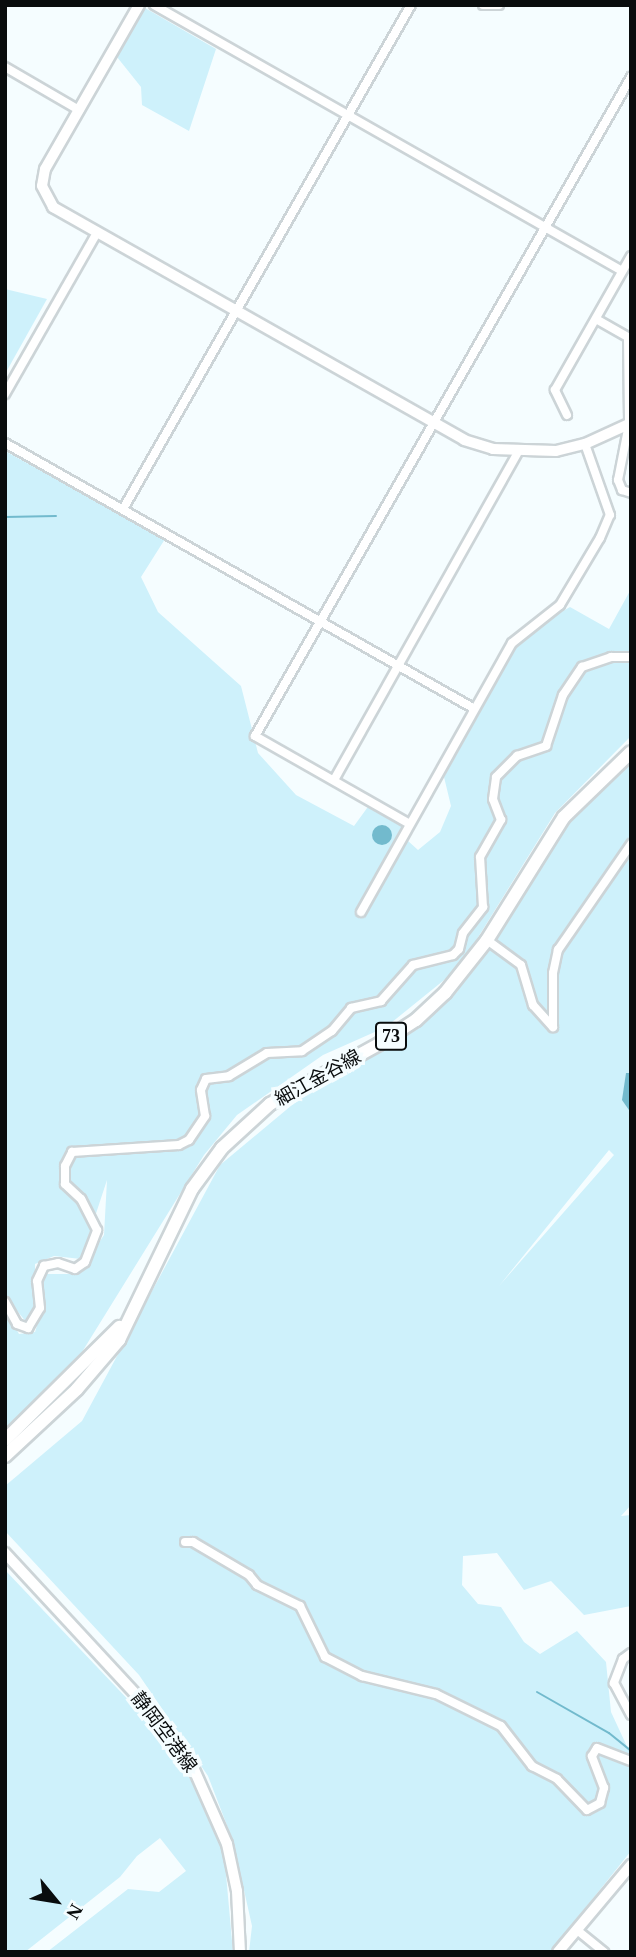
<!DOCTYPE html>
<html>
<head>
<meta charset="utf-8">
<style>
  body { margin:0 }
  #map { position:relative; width:636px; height:1957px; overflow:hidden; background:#f5fdff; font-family:"Times New Roman","Noto Sans JP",serif }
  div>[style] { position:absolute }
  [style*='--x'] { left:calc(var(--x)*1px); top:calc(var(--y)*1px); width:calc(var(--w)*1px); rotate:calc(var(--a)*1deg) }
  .green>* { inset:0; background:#cef1fb }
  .water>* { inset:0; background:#72bacd }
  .round { border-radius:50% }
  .stream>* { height:2px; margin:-1px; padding:0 1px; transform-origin:1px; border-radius:1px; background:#72bacd }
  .roads { filter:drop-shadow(2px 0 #ccd4d7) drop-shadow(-2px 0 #ccd4d7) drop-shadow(0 2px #ccd4d7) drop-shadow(0 -2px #ccd4d7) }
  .minor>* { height:8px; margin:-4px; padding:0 4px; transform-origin:4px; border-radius:4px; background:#fff }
  .tertiary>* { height:10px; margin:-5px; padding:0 5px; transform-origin:5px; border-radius:5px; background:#fff }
  .secondary>* { height:10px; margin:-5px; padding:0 5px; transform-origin:5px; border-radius:5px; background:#fff }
  .primary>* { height:12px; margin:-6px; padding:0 6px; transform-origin:6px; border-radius:6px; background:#fff }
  span { translate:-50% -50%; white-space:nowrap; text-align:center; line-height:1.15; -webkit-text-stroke:7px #f5fdff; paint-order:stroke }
  .shield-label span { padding:2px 5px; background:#f5fdff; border:2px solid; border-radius:5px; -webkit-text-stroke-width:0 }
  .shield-label { font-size:18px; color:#090c0d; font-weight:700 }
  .street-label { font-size:19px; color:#090c0d }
  .frame { position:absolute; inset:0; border:7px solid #090c0d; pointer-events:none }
  .north { position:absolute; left:21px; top:1866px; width:70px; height:70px; -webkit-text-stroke:5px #f5fdff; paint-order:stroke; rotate:120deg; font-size:19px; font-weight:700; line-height:28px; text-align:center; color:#090c0d }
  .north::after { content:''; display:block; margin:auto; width:24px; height:32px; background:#090c0d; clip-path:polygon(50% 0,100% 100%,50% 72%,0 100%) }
</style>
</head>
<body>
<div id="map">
  <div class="green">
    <i style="clip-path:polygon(145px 8px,216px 49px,189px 131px,142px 105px,141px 87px,117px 57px)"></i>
    <i style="clip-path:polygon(5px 289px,47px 299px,5px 374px)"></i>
    <i style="clip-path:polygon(5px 451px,165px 539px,141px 577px,158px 612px,241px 686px,258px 753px,296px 795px,354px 826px,370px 804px,403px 824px,366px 909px,407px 840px,418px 850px,440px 832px,451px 806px,444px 777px,524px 633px,570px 607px,609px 629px,631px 589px,631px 736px,555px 813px,459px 968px,386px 1027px,323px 1055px,237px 1115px,204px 1155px,82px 1352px,5px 1430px,5px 1309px,19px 1334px,35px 1332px,43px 1307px,44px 1274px,78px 1274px,104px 1235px,107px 1180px,81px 1259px,54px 1256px,35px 1264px,35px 1312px,27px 1323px,5px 1296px)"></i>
    <i style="clip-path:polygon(evenodd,631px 760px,631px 1505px,621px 1516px,631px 1515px,631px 1606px,584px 1615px,551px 1581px,524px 1590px,497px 1553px,463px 1556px,462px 1585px,478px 1604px,501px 1607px,524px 1642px,540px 1654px,577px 1631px,606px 1662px,611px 1712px,631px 1755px,631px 1851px,550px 1952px,249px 1952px,252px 1926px,233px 1841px,208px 1776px,139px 1675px,5px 1531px,5px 1486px,82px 1421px,220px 1165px,292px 1105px,457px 992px,521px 888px,589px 798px,631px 760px,609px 1150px,614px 1155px,499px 1286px,609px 1150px)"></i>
    <i style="clip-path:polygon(5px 1570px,135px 1707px,191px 1780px,214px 1823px,225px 1863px,233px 1952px,47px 1952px,128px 1889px,159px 1892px,186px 1871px,160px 1838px,137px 1856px,120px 1877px,25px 1952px,5px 1952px)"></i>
  </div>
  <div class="water">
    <i class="round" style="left:372px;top:825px;width:20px;height:20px"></i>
    <i style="clip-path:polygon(626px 1073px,631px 1073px,631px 1113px,622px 1100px)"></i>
  </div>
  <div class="stream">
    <i style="--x:5;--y:517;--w:51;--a:-1.1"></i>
    <i style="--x:537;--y:1692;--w:83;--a:29.7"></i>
    <i style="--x:609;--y:1733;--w:28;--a:39"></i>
  </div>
  <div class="roads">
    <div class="minor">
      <i style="--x:154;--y:5;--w:538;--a:29.61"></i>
      <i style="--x:483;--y:5;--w:16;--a:0"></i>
      <i style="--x:5;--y:67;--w:86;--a:30.2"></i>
      <i style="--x:596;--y:319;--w:40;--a:29.7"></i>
      <i style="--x:628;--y:338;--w:86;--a:89.3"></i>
      <i style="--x:629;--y:424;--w:57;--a:101.1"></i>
      <i style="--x:618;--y:480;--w:11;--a:68"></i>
      <i style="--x:622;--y:490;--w:9;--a:18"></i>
      <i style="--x:5;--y:394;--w:185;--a:-60.3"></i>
      <i style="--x:567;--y:415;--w:28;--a:-116"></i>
      <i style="--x:555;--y:390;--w:154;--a:-60.4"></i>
      <i style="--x:5;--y:443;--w:538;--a:29.52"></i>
      <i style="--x:123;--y:509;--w:580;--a:-60.26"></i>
      <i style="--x:334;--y:780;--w:376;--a:-60.7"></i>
      <i style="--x:408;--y:823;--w:176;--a:-150.4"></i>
      <i style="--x:255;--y:736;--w:759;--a:-60.29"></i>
      <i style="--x:361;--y:912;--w:308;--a:-60.7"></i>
      <i style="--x:512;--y:643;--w:61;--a:-38.4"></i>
      <i style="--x:560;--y:605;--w:78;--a:-59.2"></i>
      <i style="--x:600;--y:538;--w:25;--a:-67"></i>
      <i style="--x:610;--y:515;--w:75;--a:-109.4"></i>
      <i style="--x:487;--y:940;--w:42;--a:36.3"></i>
      <i style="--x:521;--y:965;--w:42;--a:73.3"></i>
      <i style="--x:533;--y:1005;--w:30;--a:48"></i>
      <i style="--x:553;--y:1027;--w:54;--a:-90"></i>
      <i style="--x:553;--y:973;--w:24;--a:-78"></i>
      <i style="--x:558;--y:950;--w:129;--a:-55.4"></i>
      <i style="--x:5;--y:1302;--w:25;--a:61"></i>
      <i style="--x:17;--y:1324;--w:12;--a:20"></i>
      <i style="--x:28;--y:1328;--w:23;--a:-59"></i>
      <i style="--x:40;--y:1308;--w:27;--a:-96"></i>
      <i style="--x:37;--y:1281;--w:17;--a:-65"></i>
      <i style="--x:44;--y:1266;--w:14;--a:-12"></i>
      <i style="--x:58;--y:1263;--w:18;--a:19"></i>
      <i style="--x:75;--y:1269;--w:12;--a:-35"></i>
      <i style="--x:85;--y:1262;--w:34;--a:-69"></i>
      <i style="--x:97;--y:1230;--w:35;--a:-117"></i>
      <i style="--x:81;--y:1199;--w:22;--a:-137"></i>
      <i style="--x:65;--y:1184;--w:18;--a:-90"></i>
      <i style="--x:65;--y:1166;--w:16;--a:-63"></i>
      <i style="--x:72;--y:1152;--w:107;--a:-3.7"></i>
      <i style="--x:179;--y:1145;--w:11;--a:-27"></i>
      <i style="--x:189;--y:1140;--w:29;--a:-56"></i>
      <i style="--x:205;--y:1116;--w:26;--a:-99"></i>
      <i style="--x:201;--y:1090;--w:12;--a:-66"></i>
      <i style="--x:206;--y:1079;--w:23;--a:-7"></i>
      <i style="--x:229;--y:1076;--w:44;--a:-31.2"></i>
      <i style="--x:267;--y:1053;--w:35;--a:-3"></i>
      <i style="--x:302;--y:1051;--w:36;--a:-34"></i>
      <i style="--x:332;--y:1031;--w:30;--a:-50"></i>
      <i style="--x:351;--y:1008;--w:31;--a:-13"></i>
      <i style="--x:381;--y:1001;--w:48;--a:-48.4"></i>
      <i style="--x:413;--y:965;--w:41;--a:-14"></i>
      <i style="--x:453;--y:955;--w:8;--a:-45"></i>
      <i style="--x:459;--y:949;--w:16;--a:-76"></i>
      <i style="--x:463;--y:933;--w:33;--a:-52"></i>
      <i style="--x:483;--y:907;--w:50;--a:-93.4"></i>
      <i style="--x:480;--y:857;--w:43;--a:-60.4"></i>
      <i style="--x:501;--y:820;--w:22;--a:-111"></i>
      <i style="--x:493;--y:799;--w:22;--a:-82"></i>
      <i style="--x:496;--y:777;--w:30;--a:-45"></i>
      <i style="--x:517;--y:756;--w:31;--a:-19"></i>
      <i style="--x:546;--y:746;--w:54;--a:-71.6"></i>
      <i style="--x:563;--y:695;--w:34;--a:-56"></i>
      <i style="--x:582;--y:667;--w:31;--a:-19"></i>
      <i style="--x:611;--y:657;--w:20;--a:0"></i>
      <i style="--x:185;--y:1542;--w:8;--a:0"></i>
      <i style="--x:193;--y:1542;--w:65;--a:30.5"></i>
      <i style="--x:249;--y:1575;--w:13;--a:51"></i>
      <i style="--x:257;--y:1585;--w:48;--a:26"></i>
      <i style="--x:300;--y:1606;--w:57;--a:63.9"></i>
      <i style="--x:325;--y:1657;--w:42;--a:27.2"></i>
      <i style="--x:362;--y:1676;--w:76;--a:13.7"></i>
      <i style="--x:436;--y:1694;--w:72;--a:26.2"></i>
      <i style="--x:501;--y:1726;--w:51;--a:52.2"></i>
      <i style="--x:532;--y:1766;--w:28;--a:27"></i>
      <i style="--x:557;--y:1779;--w:43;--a:45.9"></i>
      <i style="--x:587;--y:1810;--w:15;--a:-28"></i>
      <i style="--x:600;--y:1803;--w:16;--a:-75"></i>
      <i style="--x:604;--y:1788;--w:34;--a:-111"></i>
      <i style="--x:592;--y:1756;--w:9;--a:-58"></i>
      <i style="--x:597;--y:1748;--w:36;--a:21"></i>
      <i style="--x:631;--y:1653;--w:10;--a:143"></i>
      <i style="--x:623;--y:1659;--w:26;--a:111"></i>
      <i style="--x:614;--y:1683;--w:36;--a:62"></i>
      <i style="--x:577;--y:1930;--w:35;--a:39"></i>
    </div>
    <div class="tertiary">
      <i style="--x:139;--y:5;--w:189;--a:119.8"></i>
      <i style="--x:45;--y:169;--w:17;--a:100"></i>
      <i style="--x:42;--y:186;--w:24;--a:62"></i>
      <i style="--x:53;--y:207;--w:472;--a:29.5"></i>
      <i style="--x:464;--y:440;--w:30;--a:17"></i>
      <i style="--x:493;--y:449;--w:63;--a:1.8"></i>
      <i style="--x:556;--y:451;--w:30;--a:-14"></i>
      <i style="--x:585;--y:444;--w:51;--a:-24.5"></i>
      <i style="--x:558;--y:1952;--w:114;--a:-50"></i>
    </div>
    <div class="secondary">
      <i style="--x:5;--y:1553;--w:205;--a:47.2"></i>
      <i style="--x:144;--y:1703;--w:78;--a:52.3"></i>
      <i style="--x:192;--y:1765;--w:86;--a:66.1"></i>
      <i style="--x:227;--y:1844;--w:48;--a:78"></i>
      <i style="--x:237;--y:1891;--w:61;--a:87.2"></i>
    </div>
    <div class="primary">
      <i style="--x:5;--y:1440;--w:161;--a:-44.7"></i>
      <i style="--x:5;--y:1456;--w:98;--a:-42.9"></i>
      <i style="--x:77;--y:1389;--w:65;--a:-49.4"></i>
      <i style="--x:119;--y:1340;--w:168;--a:-64.2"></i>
      <i style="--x:192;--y:1189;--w:51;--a:-53.8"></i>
      <i style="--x:222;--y:1148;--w:65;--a:-42.5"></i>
      <i style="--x:270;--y:1104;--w:124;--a:-28.8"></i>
      <i style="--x:379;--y:1044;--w:44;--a:-33"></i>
      <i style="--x:416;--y:1020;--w:40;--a:-43"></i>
      <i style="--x:445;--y:993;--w:68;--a:-51.6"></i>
      <i style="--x:487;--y:940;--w:145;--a:-58"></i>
      <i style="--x:564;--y:817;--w:93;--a:-44.1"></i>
    </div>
  </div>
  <div class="shield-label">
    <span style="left:391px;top:1036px">73</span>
  </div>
  <div class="street-label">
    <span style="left:318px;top:1078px;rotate:-29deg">細江金谷線</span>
    <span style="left:164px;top:1732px;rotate:53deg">静岡空港線</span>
  </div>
  <div class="frame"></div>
  <div class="north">N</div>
</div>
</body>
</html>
